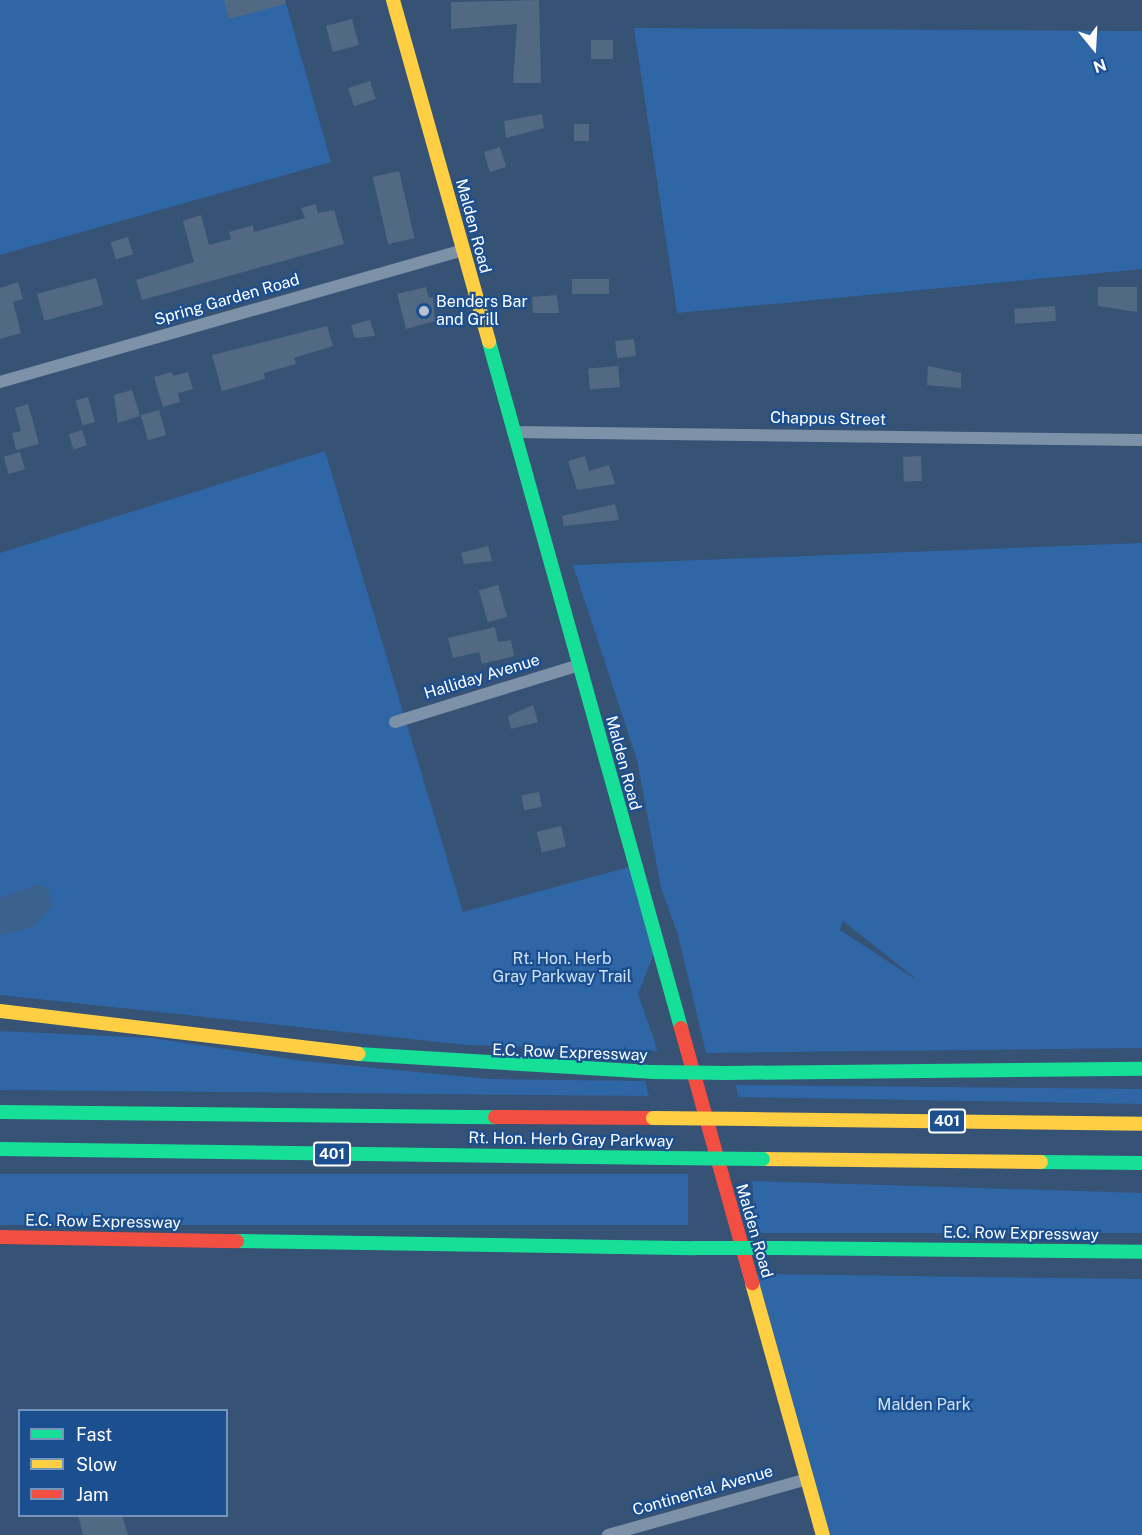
<!DOCTYPE html>
<html>
<head>
<meta charset="utf-8">
<style>
  body { margin:0 }
  #map { position:relative; width:1142px; height:1535px; overflow:hidden; background:#365274; font-family:"Public Sans",sans-serif }
  div>[style] { position:absolute }
  [style*='--x'] { left:calc(var(--x)*1px); top:calc(var(--y)*1px); width:calc(var(--w)*1px); rotate:calc(var(--a)*1deg) }
  .green>* { inset:0; background:#2f66a5; transform-origin:0 0 }
  .water>* { inset:0; background:#3b618d }
  .building>* { inset:0; background:#526984; transform-origin:0 0 }
  .street>* { height:12px; margin:-6px; padding:0 6px; transform-origin:6px; border-radius:6px; background:#7d92a8 }
  .fast>* { height:14px; margin:-7px; padding:0 7px; transform-origin:7px; border-radius:7px; background:#16e098 }
  .slow>* { height:14px; margin:-7px; padding:0 7px; transform-origin:7px; border-radius:7px; background:#ffcf43 }
  .jam>* { height:14px; margin:-7px; padding:0 7px; transform-origin:7px; border-radius:7px; background:#f24e42 }
  .fast-bridge>* { height:14px; margin:-7px; padding:0 7px; transform-origin:7px; border-radius:7px; background:#16e098 }
  .slow-bridge>* { height:14px; margin:-7px; padding:0 7px; transform-origin:7px; border-radius:7px; background:#ffcf43 }
  .dots>* { width:16px; height:16px; translate:-50% -50%; box-sizing:border-box; border:3px solid #1b4f8f; border-radius:50% }
  span { translate:-50% -50%; white-space:nowrap; text-align:center; line-height:1.15; -webkit-text-stroke:4.5px #1b4f8f; paint-order:stroke }
  .shield-label span { padding:2px 4px; background:#1b4f8f; border:2px solid; border-radius:4px; -webkit-text-stroke-width:0 }
  .shield-label { font-size:15px; color:#fff; font-weight:700 }
  .street-label { font-size:16px; color:#fff }
  .poi-label { font-size:16px; color:#fff }
  .left { translate:0 -50%; text-align:left }
  .park-label { font-size:16px; color:#cfe3fa }
  .legend { position:absolute; left:18px; top:1409px; width:210px; height:108px; box-sizing:border-box; background:#1b4f8f; border:2px solid #7695bc; margin:0; padding:8px 10px; list-style:none; font-size:18px; color:#fff }
  .legend li { display:flex; align-items:center; gap:12px; height:30px }
  .legend b { width:30px; border:2px solid #7695bc }
  .north { position:absolute; left:1064px; top:18px; width:60px; height:60px; -webkit-text-stroke:4px #1b4f8f; paint-order:stroke; rotate:162deg; font-size:16px; font-weight:700; line-height:24px; text-align:center; color:#fff }
  .north::after { content:''; display:block; margin:auto; width:21px; height:27px; background:#fff; clip-path:polygon(50% 0,100% 100%,50% 72%,0 100%) }
</style>
</head>
<body>
<div id="map">
  <div class="green">
    <i style="clip-path:polygon(0 0,285px 0,331px 162px,0 255px)"></i>
    <i style="clip-path:polygon(634px 28px,1142px 31px,1142px 269px,677px 313px)"></i>
    <i style="clip-path:polygon(325px 451px,463px 912px,633px 866px,656px 948px,638px 994px,658px 1051px,467px 1045px,0 995px,0 553px)"></i>
    <i style="clip-path:polygon(evenodd,1142px 543px,1142px 1048px,706px 1053px,678px 935px,661px 888px,637px 760px,573px 565px,1142px 543px,843px 921px,915px 978px,915px 979px,840px 930px,843px 921px)"></i>
    <i style="clip-path:polygon(0 1031px,152px 1038px,303px 1061px,490px 1079px,645px 1081px,649px 1096px,0 1090px)"></i>
    <i style="clip-path:polygon(736px 1085px,1142px 1089px,1142px 1104px,738px 1097px)"></i>
    <i style="left:0;top:1174px;width:688px;height:51px"></i>
    <i style="clip-path:polygon(752px 1181px,1142px 1193px,1142px 1233px,756px 1233px)"></i>
    <i style="clip-path:polygon(753px 1274px,1142px 1279px,1142px 1535px,826px 1535px)"></i>
  </div>
  <div class="water">
    <i style="clip-path:polygon(38px 884px,49px 891px,52px 907px,33px 927px,0 935px,0 898px)"></i>
  </div>
  <div class="building">
    <i style="clip-path:polygon(224px 0,285px 0,285px 4px,229px 19px)"></i>
    <i style="clip-path:polygon(539px 0,541px 83px,513px 83px,517px 24px,451px 29px,451px 2px)"></i>
    <i style="left:352px;top:19px;width:27px;height:27px;rotate:75deg"></i>
    <i style="left:591px;top:40px;width:22px;height:19px"></i>
    <i style="left:370px;top:81px;width:19px;height:23px;rotate:72deg"></i>
    <i style="clip-path:polygon(542px 114px,544px 128px,506px 138px,504px 121px)"></i>
    <i style="left:574px;top:124px;width:15px;height:17px"></i>
    <i style="left:500px;top:147px;width:21px;height:17px;rotate:73deg"></i>
    <i style="left:399px;top:171px;width:69px;height:27px;rotate:77deg"></i>
    <i style="clip-path:polygon(316px 204px,318px 213px,334px 210px,344px 244px,142px 300px,136px 280px,194px 262px,183px 221px,201px 215px,209px 245px,231px 239px,229px 232px,253px 225px,254px 232px,305px 218px,301px 208px)"></i>
    <i style="left:128px;top:237px;width:18px;height:18px;rotate:74deg"></i>
    <i style="left:96px;top:278px;width:28px;height:61px;rotate:75deg"></i>
    <i style="left:609px;top:279px;width:15px;height:37px;rotate:90deg"></i>
    <i style="clip-path:polygon(18px 282px,23px 299px,13px 302px,21px 333px,0 339px,0 288px)"></i>
    <i style="clip-path:polygon(426px 287px,429px 298px,433px 297px,435px 321px,406px 329px,397px 294px)"></i>
    <i style="clip-path:polygon(1098px 287px,1137px 287px,1137px 312px,1098px 306px)"></i>
    <i style="clip-path:polygon(557px 295px,559px 313px,533px 313px,532px 297px)"></i>
    <i style="left:1055px;top:306px;width:15px;height:41px;rotate:86deg"></i>
    <i style="clip-path:polygon(370px 320px,375px 336px,355px 338px,351px 325px)"></i>
    <i style="clip-path:polygon(327px 326px,333px 346px,294px 358px,296px 364px,264px 373px,265px 379px,222px 391px,212px 355px)"></i>
    <i style="left:634px;top:339px;width:17px;height:19px;rotate:83deg"></i>
    <i style="left:618px;top:366px;width:21px;height:30px;rotate:85deg"></i>
    <i style="clip-path:polygon(928px 366px,961px 373px,961px 388px,927px 385px)"></i>
    <i style="clip-path:polygon(172px 372px,173px 376px,188px 372px,193px 389px,178px 393px,180px 402px,163px 407px,154px 377px)"></i>
    <i style="clip-path:polygon(132px 390px,140px 416px,118px 423px,114px 395px)"></i>
    <i style="left:88px;top:397px;width:26px;height:13px;rotate:74deg"></i>
    <i style="clip-path:polygon(28px 404px,39px 444px,16px 450px,12px 433px,21px 431px,15px 408px)"></i>
    <i style="left:159px;top:410px;width:26px;height:19px;rotate:74deg"></i>
    <i style="left:82px;top:430px;width:16px;height:14px;rotate:72deg"></i>
    <i style="left:20px;top:452px;width:18px;height:17px;rotate:74deg"></i>
    <i style="clip-path:polygon(585px 456px,589px 471px,609px 465px,615px 484px,577px 490px,568px 461px)"></i>
    <i style="left:921px;top:456px;width:25px;height:18px;rotate:88deg"></i>
    <i style="clip-path:polygon(615px 504px,619px 520px,564px 526px,562px 516px)"></i>
    <i style="clip-path:polygon(488px 546px,492px 561px,464px 564px,461px 553px)"></i>
    <i style="left:498px;top:585px;width:33px;height:20px;rotate:74deg"></i>
    <i style="clip-path:polygon(495px 627px,498px 642px,511px 640px,514px 656px,482px 664px,479px 652px,453px 658px,448px 638px)"></i>
    <i style="clip-path:polygon(533px 705px,538px 722px,511px 729px,508px 716px)"></i>
    <i style="left:539px;top:792px;width:15px;height:18px;rotate:79deg"></i>
    <i style="left:561px;top:826px;width:21px;height:25px;rotate:76deg"></i>
    <i style="clip-path:polygon(78px 1515px,122px 1515px,128px 1535px,83px 1535px)"></i>
  </div>
  <div class="street">
    <i style="--x:0;--y:382;--w:481;--a:-15.9"></i>
    <i style="--x:513;--y:432;--w:629;--a:0.73"></i>
    <i style="--x:395;--y:722;--w:193;--a:-17.2"></i>
    <i style="--x:608;--y:1535;--w:207;--a:-15.7"></i>
  </div>
  <div class="fast">
    <i style="--x:489;--y:342;--w:712;--a:74.36"></i>
    <i style="--x:358;--y:1054;--w:297;--a:3.5"></i>
    <i style="--x:727;--y:1073;--w:415;--a:-0.6"></i>
    <i style="--x:0;--y:1112;--w:495;--a:0.6"></i>
    <i style="--x:0;--y:1149;--w:665;--a:0.78"></i>
    <i style="--x:1041;--y:1162;--w:101;--a:0.6"></i>
    <i style="--x:237;--y:1241;--w:458;--a:0.9"></i>
    <i style="--x:780;--y:1248;--w:362;--a:0.6"></i>
  </div>
  <div class="slow">
    <i style="--x:393;--y:0;--w:355;--a:74.3"></i>
    <i style="--x:0;--y:1011;--w:361;--a:6.8"></i>
    <i style="--x:751;--y:1119;--w:391;--a:0.7"></i>
    <i style="--x:763;--y:1159;--w:278;--a:0.6"></i>
    <i style="--x:752;--y:1283;--w:262;--a:74.3"></i>
  </div>
  <div class="jam">
    <i style="--x:681;--y:1028;--w:265;--a:74.4"></i>
    <i style="--x:495;--y:1117;--w:158;--a:0.4"></i>
    <i style="--x:0;--y:1237;--w:237;--a:1"></i>
  </div>
  <div class="fast-bridge">
    <i style="--x:654;--y:1072;--w:73;--a:0.8"></i>
    <i style="--x:665;--y:1158;--w:98;--a:0.6"></i>
    <i style="--x:695;--y:1248;--w:85;--a:0"></i>
  </div>
  <div class="slow-bridge">
    <i style="--x:653;--y:1118;--w:98;--a:0.6"></i>
  </div>
  <div class="dots">
    <i style="left:424px;top:311px;background:#b9c2ce"></i>
  </div>
  <div class="shield-label">
    <span style="left:947px;top:1121px">401</span>
    <span style="left:332px;top:1154px">401</span>
  </div>
  <div class="street-label">
    <span style="left:473px;top:226px;rotate:75deg">Malden Road</span>
    <span style="left:227px;top:300px;rotate:-16deg">Spring Garden Road</span>
    <span style="left:828px;top:419px;rotate:1deg">Chappus Street</span>
    <span style="left:482px;top:677px;rotate:-17deg">Halliday Avenue</span>
    <span style="left:623px;top:763px;rotate:75deg">Malden Road</span>
    <span style="left:570px;top:1053px;rotate:2deg">E.C. Row Expressway</span>
    <span style="left:571px;top:1140px;rotate:1deg">Rt. Hon. Herb Gray Parkway</span>
    <span style="left:103px;top:1222px;rotate:1deg">E.C. Row Expressway</span>
    <span style="left:754px;top:1231px;rotate:74deg">Malden Road</span>
    <span style="left:1021px;top:1234px;rotate:1deg">E.C. Row Expressway</span>
    <span style="left:703px;top:1491px;rotate:-16deg">Continental Avenue</span>
  </div>
  <div class="poi-label">
    <span class="left" style="left:436px;top:311px">Benders Bar<br>and Grill</span>
  </div>
  <div class="park-label">
    <span style="left:562px;top:968px">Rt. Hon. Herb<br>Gray Parkway Trail</span>
    <span style="left:924px;top:1405px">Malden Park</span>
  </div>
  <ul class="legend">
  <li><b style="height:8px;background:#16e098"></b>Fast</li>
  <li><b style="height:8px;background:#ffcf43"></b>Slow</li>
  <li><b style="height:8px;background:#f24e42"></b>Jam</li>
  </ul>
  <div class="north">N</div>
</div>
</body>
</html>
